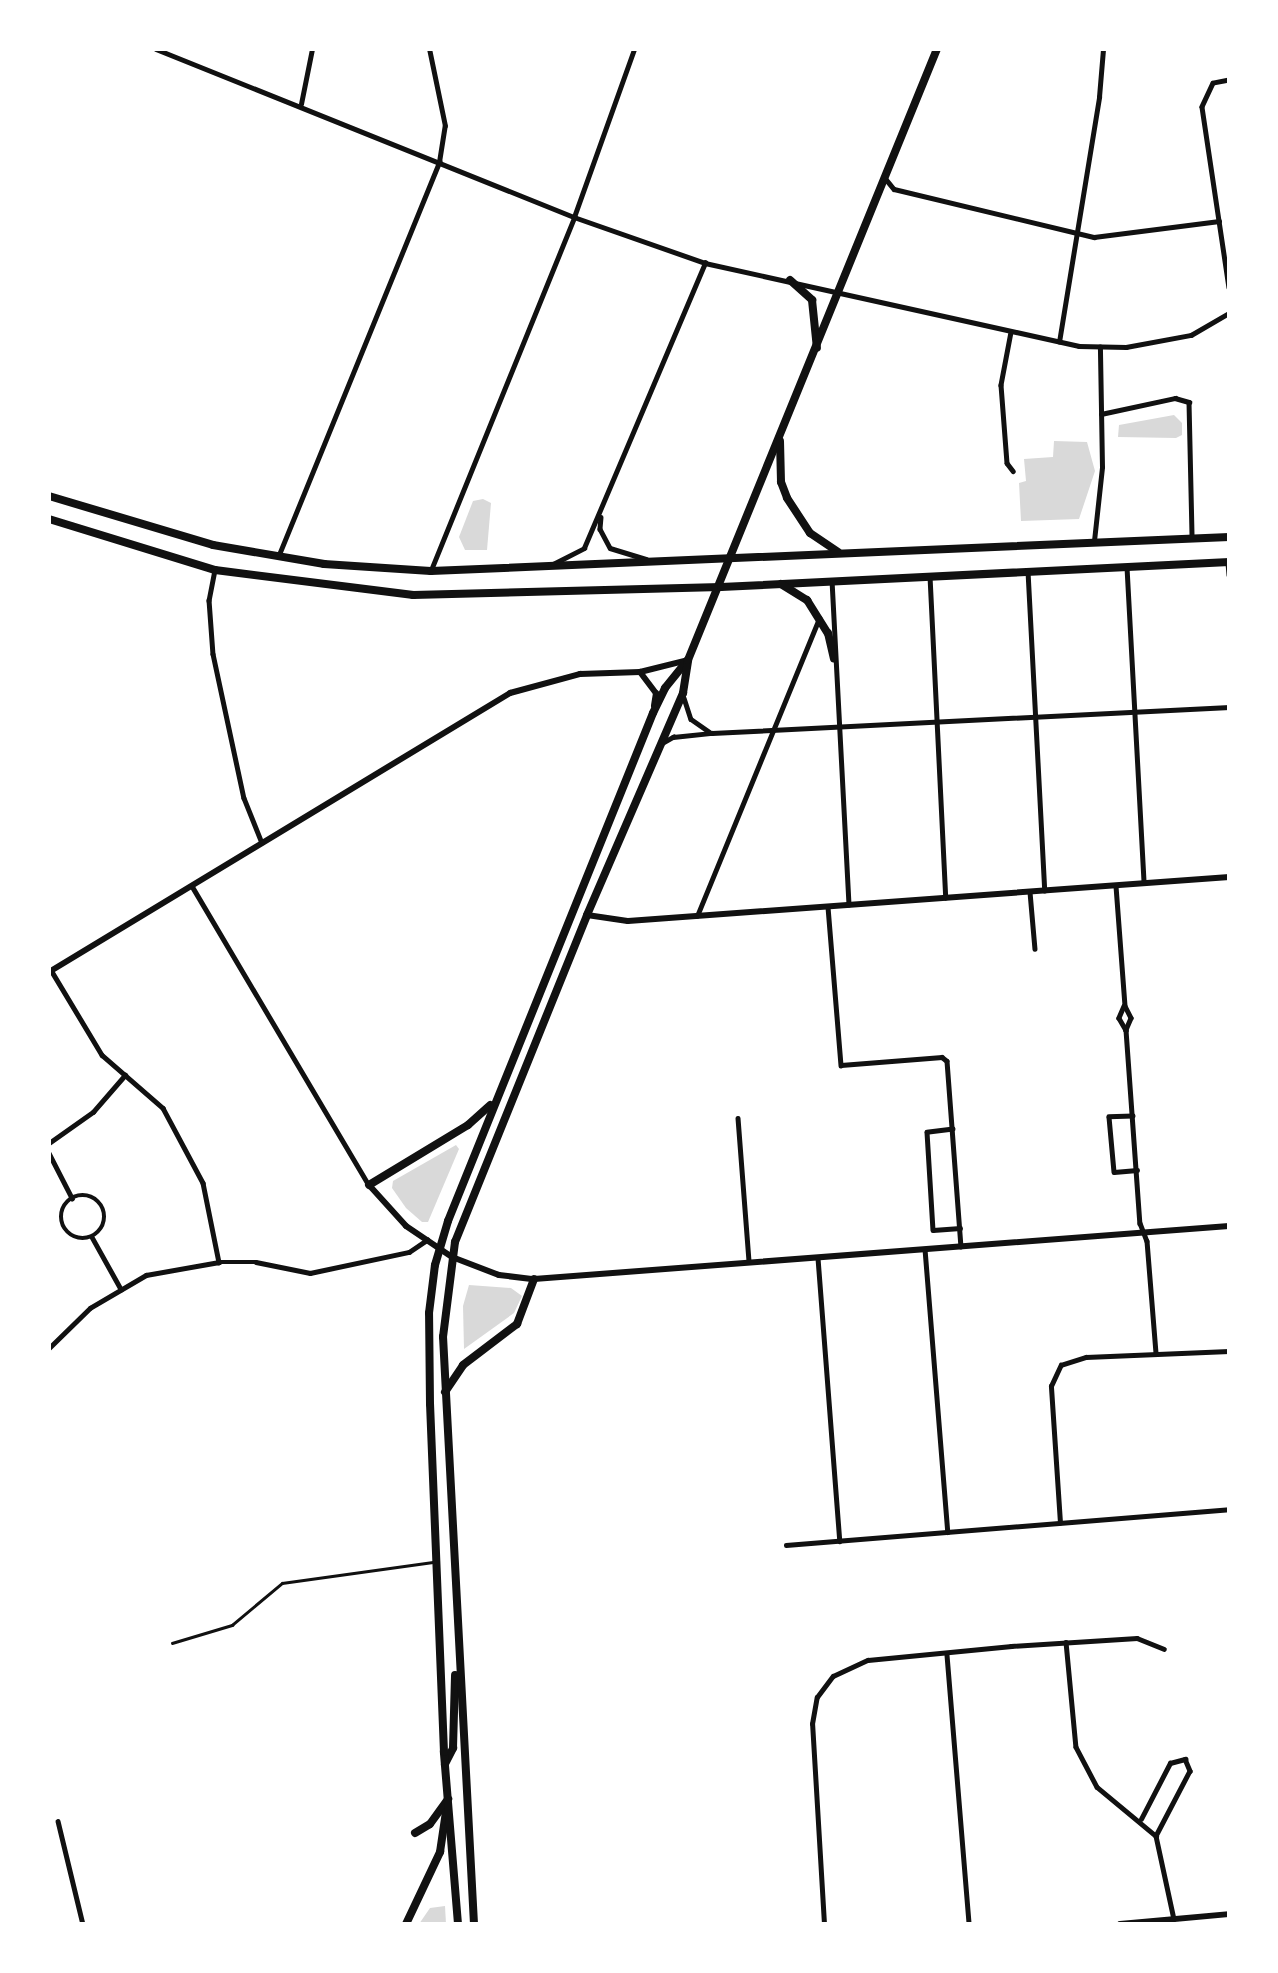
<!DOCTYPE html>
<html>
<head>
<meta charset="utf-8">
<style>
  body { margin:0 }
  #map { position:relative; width:1278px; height:1973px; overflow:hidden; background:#fff; font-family:Spectral,serif }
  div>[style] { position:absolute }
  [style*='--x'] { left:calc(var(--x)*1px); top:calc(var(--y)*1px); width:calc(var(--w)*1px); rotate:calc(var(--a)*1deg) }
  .water>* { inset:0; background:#d9d9d9 }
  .service>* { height:2.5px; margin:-1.25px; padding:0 1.25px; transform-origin:1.25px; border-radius:1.25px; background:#111 }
  .minor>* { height:4.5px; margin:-2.25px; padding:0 2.25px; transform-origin:2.25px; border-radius:2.25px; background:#111 }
  .minor>.ring { margin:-2.25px; padding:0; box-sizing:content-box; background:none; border:4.5px solid #111; border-radius:50% }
  .tertiary>* { height:6px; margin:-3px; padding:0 3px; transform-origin:3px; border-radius:3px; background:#111 }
  .primary>* { height:8px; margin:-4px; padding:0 4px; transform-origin:4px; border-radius:4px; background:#111 }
  .trunk>* { height:8px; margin:-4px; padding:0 4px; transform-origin:4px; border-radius:4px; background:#111 }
  span { translate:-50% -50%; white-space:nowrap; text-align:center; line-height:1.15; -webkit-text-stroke:5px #fff; paint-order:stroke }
  .frame { position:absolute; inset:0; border:51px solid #fff; pointer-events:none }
</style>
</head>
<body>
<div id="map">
  <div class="water">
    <i style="clip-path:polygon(1174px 415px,1182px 423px,1182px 435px,1176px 438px,1118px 437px,1119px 425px)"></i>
    <i style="clip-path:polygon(1054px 441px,1087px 442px,1095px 471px,1079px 519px,1021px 521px,1019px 483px,1026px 481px,1024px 459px,1053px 457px)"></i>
    <i style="clip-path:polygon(483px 499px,491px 503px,487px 550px,465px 550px,459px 537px,473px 501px)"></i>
    <i style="clip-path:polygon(456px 1145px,459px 1149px,428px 1222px,422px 1222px,406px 1208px,392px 1188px,393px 1181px)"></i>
    <i style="clip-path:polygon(469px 1285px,511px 1288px,522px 1296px,514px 1313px,464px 1349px,463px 1306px)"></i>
    <i style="clip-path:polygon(445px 1906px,446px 1924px,419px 1924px,430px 1908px)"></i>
  </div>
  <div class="service">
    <i style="--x:172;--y:1643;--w:63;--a:-16.7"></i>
    <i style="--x:232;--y:1625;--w:65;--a:-40"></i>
    <i style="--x:282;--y:1583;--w:152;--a:-7.9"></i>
  </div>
  <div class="minor">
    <i style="--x:156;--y:49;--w:450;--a:21.9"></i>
    <i style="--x:574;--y:217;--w:139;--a:19.3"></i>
    <i style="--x:705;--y:263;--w:383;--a:12.5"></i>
    <i style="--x:1079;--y:346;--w:47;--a:1.2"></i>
    <i style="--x:1126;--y:347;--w:66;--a:-10.5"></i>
    <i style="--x:1191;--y:335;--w:44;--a:-30.1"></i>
    <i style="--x:1229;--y:80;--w:16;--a:169"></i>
    <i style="--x:1213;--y:83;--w:26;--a:115"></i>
    <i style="--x:1202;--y:107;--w:182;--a:81.5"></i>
    <i style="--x:301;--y:104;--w:56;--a:-78.7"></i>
    <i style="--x:885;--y:178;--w:14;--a:51"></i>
    <i style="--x:894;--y:189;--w:206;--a:13.5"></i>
    <i style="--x:1094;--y:237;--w:126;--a:-7.3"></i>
    <i style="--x:1011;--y:332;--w:54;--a:100.7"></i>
    <i style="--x:1001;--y:385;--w:78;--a:85.6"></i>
    <i style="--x:1007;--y:463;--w:10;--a:53"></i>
    <i style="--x:1059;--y:342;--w:248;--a:-80.7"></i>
    <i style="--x:1099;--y:97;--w:48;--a:-85.2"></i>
    <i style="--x:1101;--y:414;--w:76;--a:-12.2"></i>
    <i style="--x:1175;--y:398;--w:15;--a:16"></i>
    <i style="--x:1189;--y:402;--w:136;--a:88.7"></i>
    <i style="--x:601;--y:517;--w:12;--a:95"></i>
    <i style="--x:600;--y:529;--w:21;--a:62"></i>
    <i style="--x:610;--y:548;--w:38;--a:17"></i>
    <i style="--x:1094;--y:541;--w:74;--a:-83.8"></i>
    <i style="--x:1102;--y:467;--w:120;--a:-91"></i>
    <i style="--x:278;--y:557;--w:427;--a:-67.8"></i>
    <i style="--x:439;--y:162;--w:36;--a:-81"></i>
    <i style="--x:445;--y:126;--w:79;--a:-101.7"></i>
    <i style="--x:1228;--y:563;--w:12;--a:85"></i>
    <i style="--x:553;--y:564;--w:35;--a:-27"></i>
    <i style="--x:584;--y:548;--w:310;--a:-67"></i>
    <i style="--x:1127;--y:567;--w:316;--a:86.9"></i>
    <i style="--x:215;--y:570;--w:31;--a:101"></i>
    <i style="--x:209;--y:600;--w:54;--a:85.8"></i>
    <i style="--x:213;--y:654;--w:147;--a:77.9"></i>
    <i style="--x:244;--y:798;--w:48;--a:68.2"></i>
    <i style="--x:431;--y:570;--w:381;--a:-67.9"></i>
    <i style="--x:574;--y:217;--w:178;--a:-70.3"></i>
    <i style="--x:1028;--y:571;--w:320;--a:87"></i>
    <i style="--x:930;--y:576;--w:322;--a:87.2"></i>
    <i style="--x:832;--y:580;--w:325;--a:87"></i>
    <i style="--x:684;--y:698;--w:22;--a:72"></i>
    <i style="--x:691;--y:719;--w:24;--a:35"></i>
    <i style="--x:662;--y:743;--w:13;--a:-29"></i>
    <i style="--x:673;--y:737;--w:39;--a:-6"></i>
    <i style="--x:712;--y:733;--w:518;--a:-2.88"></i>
    <i style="--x:192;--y:886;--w:347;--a:59.4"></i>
    <i style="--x:1116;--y:886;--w:120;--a:85.7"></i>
    <i style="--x:1125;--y:1006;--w:13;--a:63"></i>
    <i style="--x:1131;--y:1018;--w:13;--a:113"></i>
    <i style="--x:1126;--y:1030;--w:194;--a:85.9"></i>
    <i style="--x:1140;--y:1223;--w:19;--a:69"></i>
    <i style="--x:1147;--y:1241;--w:113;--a:85.4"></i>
    <i style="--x:1030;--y:892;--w:57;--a:85"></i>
    <i style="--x:828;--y:907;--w:159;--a:85.3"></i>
    <i style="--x:841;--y:1065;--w:101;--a:-4.5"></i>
    <i style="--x:942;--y:1057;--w:6;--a:39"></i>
    <i style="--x:947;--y:1061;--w:186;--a:85.7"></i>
    <i style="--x:697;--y:916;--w:322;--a:-67.7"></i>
    <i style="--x:51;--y:970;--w:99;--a:59"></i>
    <i style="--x:102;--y:1055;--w:81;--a:41"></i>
    <i style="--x:163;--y:1108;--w:85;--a:61.9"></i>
    <i style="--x:203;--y:1183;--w:81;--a:78.6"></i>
    <i style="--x:1124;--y:1006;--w:13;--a:113"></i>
    <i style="--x:1119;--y:1018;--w:14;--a:60"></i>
    <i style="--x:1133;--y:1116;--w:24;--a:178"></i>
    <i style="--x:1109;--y:1117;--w:55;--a:84.8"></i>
    <i style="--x:1114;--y:1172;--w:23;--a:-5"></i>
    <i style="--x:738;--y:1118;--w:144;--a:85.6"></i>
    <i style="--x:953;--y:1129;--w:26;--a:173"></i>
    <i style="--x:927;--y:1132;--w:98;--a:86.5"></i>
    <i style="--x:933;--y:1230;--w:27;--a:-4"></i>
    <i style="--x:49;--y:1143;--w:54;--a:-35.2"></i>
    <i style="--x:93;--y:1112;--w:49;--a:-49.1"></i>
    <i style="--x:49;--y:1153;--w:51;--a:62.9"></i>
    <i class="ring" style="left:61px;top:1195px;width:39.5px;height:39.5px"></i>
    <i style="--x:92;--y:1237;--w:60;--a:60.9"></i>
    <i style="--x:925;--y:1249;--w:284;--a:85.4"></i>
    <i style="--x:818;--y:1258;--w:284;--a:85.6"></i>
    <i style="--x:49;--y:1348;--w:57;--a:-44.3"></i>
    <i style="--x:90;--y:1308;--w:65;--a:-30.5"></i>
    <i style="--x:146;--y:1275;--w:74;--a:-10.1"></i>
    <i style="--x:219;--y:1262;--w:37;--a:0"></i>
    <i style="--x:256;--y:1262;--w:55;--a:11.5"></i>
    <i style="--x:310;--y:1273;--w:101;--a:-12"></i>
    <i style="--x:409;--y:1252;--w:22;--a:-34"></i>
    <i style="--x:1060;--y:1523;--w:137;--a:-93.8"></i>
    <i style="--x:1051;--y:1386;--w:23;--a:-65"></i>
    <i style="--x:1061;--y:1365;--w:26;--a:-18"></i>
    <i style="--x:1086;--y:1357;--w:143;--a:-2.4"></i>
    <i style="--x:786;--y:1545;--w:444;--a:-4.6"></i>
    <i style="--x:1066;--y:1642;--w:105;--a:84.6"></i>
    <i style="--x:1076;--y:1747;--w:45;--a:62.3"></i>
    <i style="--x:1097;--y:1787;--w:77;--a:39.7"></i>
    <i style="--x:1156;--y:1836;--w:85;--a:77.8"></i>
    <i style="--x:947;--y:1655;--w:270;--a:85.3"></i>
    <i style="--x:1141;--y:1819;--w:63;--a:-62.6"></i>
    <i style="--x:1170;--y:1763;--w:16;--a:-15"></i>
    <i style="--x:1185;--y:1759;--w:13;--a:67"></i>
    <i style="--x:1190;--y:1771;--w:73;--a:117.6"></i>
    <i style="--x:58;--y:1821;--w:106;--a:76.4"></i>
    <i style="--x:824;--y:1924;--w:200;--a:-93.4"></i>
    <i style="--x:812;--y:1724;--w:27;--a:-80"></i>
    <i style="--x:817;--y:1697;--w:26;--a:-53"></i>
    <i style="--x:833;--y:1676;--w:38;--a:-25"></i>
    <i style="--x:868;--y:1660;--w:144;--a:-5.6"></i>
    <i style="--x:1011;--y:1646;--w:126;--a:-3.6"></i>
    <i style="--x:1137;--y:1638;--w:29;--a:22"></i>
  </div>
  <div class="tertiary">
    <i style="--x:640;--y:672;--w:26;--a:53"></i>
    <i style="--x:656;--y:693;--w:13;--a:99"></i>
    <i style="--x:587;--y:915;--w:41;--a:8.3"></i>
    <i style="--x:628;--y:921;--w:603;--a:-4.19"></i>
    <i style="--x:49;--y:972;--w:539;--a:-31.18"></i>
    <i style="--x:510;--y:693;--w:73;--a:-15.2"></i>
    <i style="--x:580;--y:674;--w:60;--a:-1.9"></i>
    <i style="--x:640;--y:672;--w:49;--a:-14"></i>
    <i style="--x:369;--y:1185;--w:55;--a:47.9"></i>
    <i style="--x:406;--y:1226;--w:55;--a:34"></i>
    <i style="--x:452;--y:1257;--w:50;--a:21"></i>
    <i style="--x:499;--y:1275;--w:35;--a:7"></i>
    <i style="--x:534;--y:1279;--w:697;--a:-4.36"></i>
    <i style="--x:1120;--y:1924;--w:109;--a:-5.2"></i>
  </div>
  <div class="primary">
    <i style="--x:790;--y:280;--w:30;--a:42"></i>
    <i style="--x:812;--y:300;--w:48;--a:84.1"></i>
    <i style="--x:369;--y:1185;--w:116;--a:-31.2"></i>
    <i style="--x:468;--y:1125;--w:30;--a:-42"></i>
    <i style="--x:445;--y:1392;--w:32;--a:-56"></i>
    <i style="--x:463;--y:1365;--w:68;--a:-37.2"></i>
    <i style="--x:517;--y:1324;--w:48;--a:-69.3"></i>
    <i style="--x:445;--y:1764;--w:18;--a:-63"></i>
    <i style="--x:453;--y:1748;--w:73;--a:-88.4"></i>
    <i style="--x:415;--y:1833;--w:17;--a:-31"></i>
    <i style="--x:430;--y:1824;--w:31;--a:-54"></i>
    <i style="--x:406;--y:1924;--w:80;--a:-64.7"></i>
    <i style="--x:440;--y:1852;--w:40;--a:-81.5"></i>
    <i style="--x:458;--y:1924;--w:173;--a:-94.7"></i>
    <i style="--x:444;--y:1752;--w:348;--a:-92.3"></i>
    <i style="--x:430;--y:1404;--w:91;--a:-90.6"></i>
    <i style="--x:429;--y:1313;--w:48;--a:-82.9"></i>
    <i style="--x:435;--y:1265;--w:46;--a:-73.5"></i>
    <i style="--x:448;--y:1221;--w:548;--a:-68.02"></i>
    <i style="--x:653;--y:713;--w:28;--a:-64"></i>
    <i style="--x:665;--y:688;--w:36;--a:-51"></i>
    <i style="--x:474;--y:1924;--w:588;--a:-93.02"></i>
    <i style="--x:443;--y:1337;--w:96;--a:-82.8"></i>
    <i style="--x:455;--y:1242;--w:353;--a:-68"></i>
    <i style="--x:587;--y:915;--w:242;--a:-66.6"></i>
    <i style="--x:683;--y:693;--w:33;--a:-81"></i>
    <i style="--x:688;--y:660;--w:660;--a:-67.83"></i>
  </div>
  <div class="trunk">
    <i style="--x:780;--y:441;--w:41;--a:88.6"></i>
    <i style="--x:781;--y:482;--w:17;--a:69"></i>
    <i style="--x:787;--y:498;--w:42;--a:56.7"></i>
    <i style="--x:810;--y:533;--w:34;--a:34"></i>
    <i style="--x:49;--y:496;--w:171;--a:16.6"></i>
    <i style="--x:213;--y:545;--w:113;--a:9.7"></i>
    <i style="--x:324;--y:564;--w:107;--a:3.7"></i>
    <i style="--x:431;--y:571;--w:799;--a:-2.44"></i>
    <i style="--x:49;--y:519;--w:174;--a:17.1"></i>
    <i style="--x:215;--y:570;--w:200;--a:7.2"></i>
    <i style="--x:413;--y:595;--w:308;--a:-1.5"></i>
    <i style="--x:721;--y:587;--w:509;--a:-2.82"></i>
    <i style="--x:781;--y:584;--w:31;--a:32"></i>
    <i style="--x:807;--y:600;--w:39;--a:58"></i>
    <i style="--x:828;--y:633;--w:26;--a:77"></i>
  </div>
  <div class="frame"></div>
</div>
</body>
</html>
